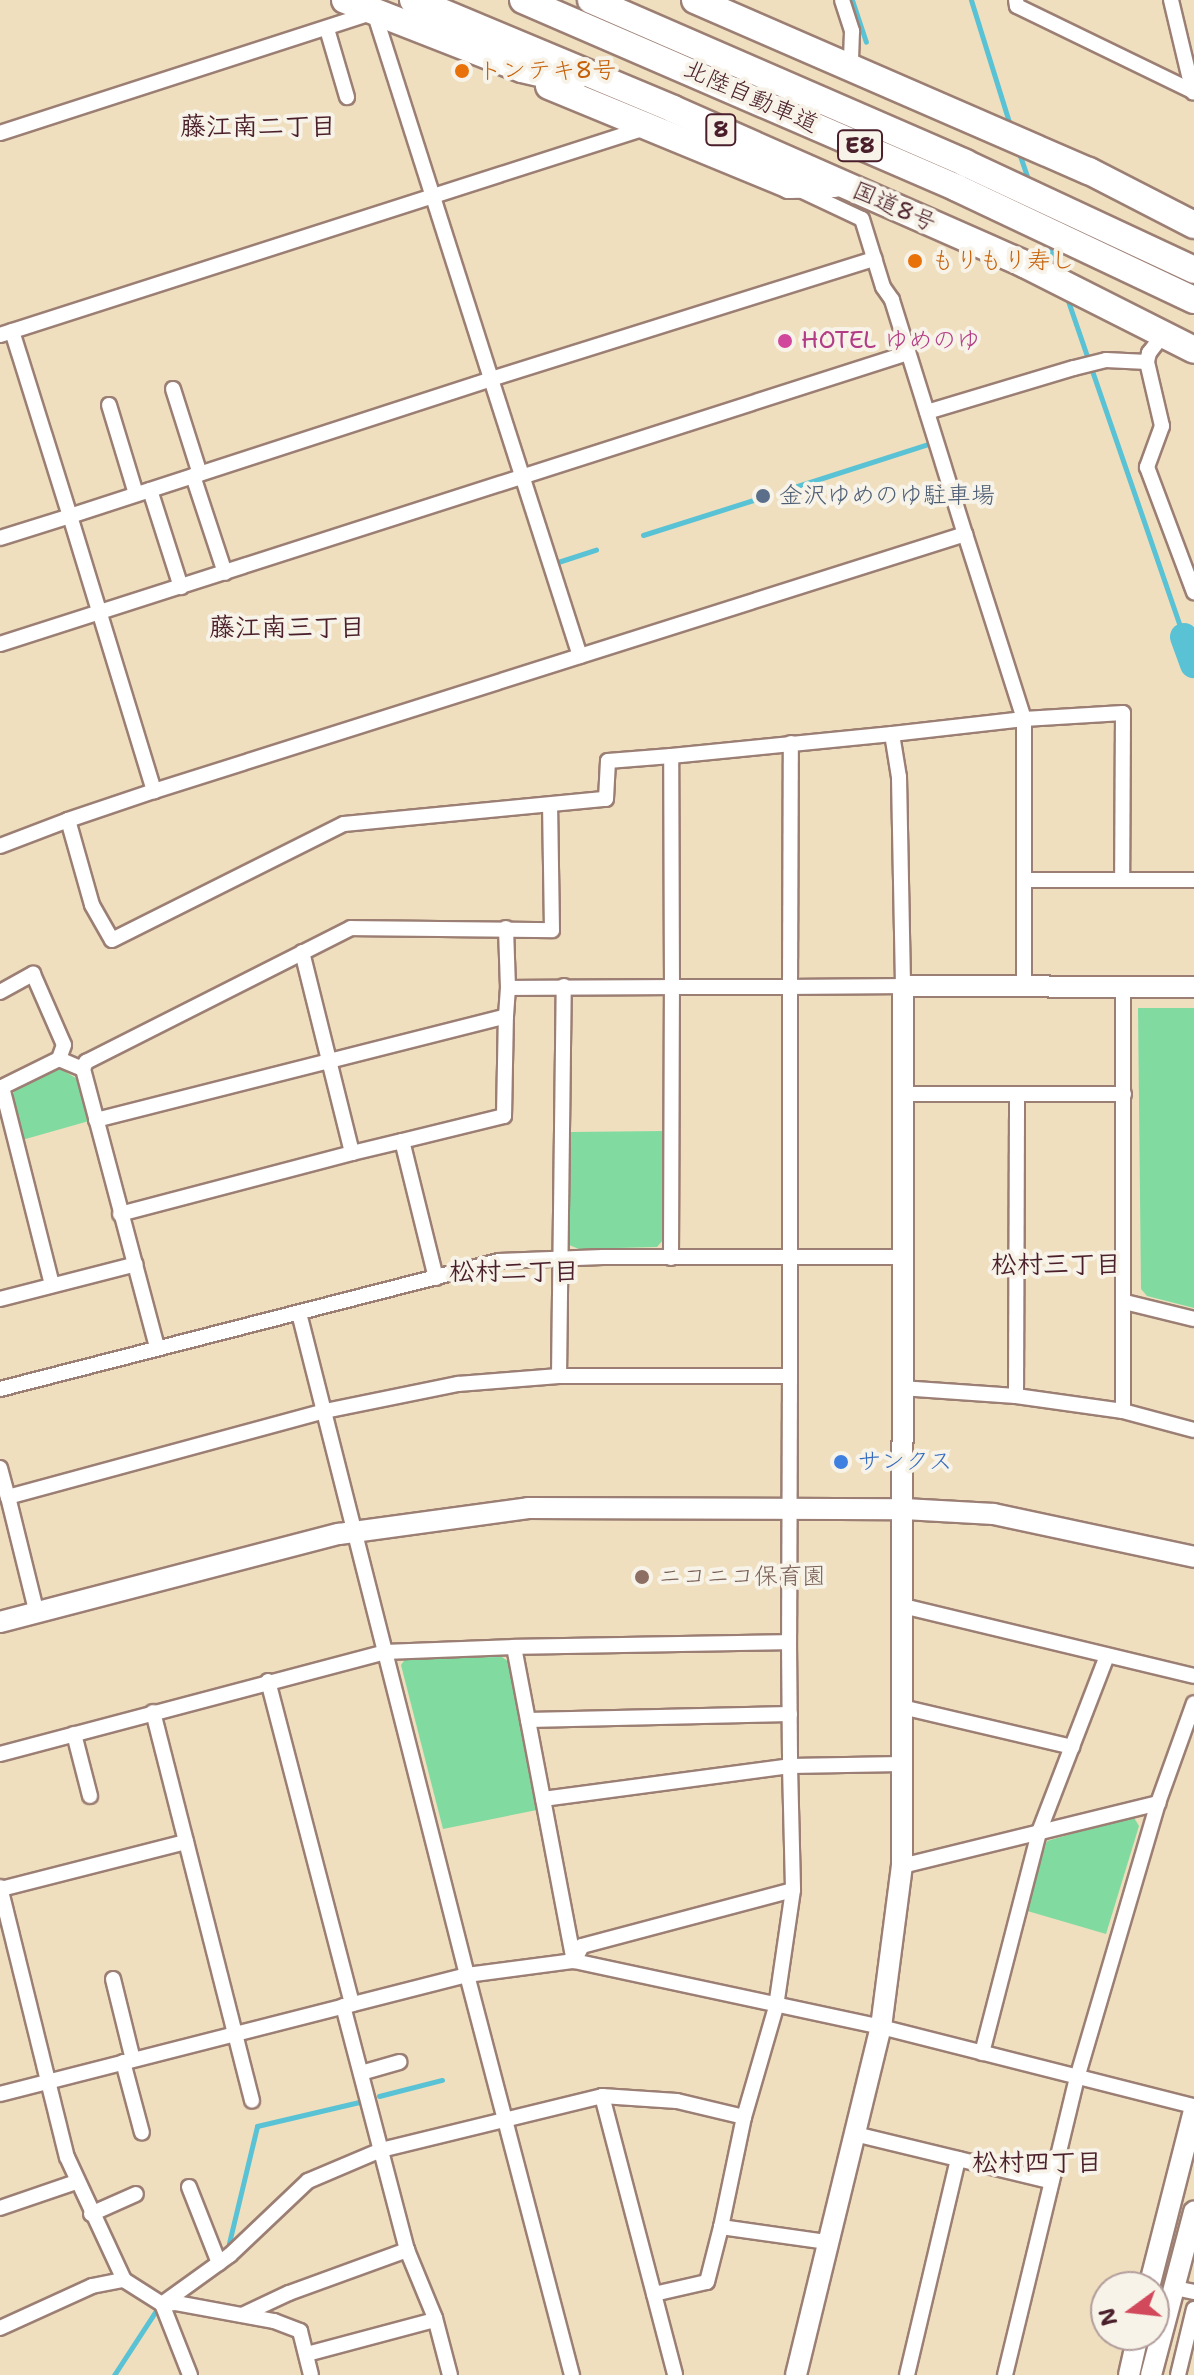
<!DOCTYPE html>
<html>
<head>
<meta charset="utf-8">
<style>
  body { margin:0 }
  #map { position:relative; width:1194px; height:2375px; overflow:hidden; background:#efdfbe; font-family:"Shantell Sans","Klee One",sans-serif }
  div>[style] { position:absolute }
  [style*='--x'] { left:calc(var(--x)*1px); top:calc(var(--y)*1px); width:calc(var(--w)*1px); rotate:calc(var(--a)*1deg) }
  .green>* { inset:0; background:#81dba1 }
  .stream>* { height:5px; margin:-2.5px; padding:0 2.5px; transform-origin:2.5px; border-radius:2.5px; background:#59c2d5 }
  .river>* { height:28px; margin:-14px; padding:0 14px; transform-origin:14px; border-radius:14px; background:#59c2d5 }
  .roads { filter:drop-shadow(2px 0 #9c7f74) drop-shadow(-2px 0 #9c7f74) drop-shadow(0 2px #9c7f74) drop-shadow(0 -2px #9c7f74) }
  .street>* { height:14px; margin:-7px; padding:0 7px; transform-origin:7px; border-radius:7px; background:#fff }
  .secondary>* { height:20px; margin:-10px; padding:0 10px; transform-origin:10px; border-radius:10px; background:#fff }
  .highway>* { height:26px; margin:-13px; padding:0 13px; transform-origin:13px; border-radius:13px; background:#fff }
  .dots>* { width:22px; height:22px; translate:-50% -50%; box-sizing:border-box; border:4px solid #f7f3e8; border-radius:50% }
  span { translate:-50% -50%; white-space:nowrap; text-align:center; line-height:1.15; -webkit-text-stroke:8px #f7f3e8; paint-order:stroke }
  .shield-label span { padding:2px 6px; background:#f7f3e8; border:2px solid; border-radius:6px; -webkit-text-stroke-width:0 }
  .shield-label { font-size:22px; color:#4a1f2b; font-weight:700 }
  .food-label { font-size:24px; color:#c56008 }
  .left { translate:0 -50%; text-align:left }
  .street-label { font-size:24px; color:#4a1f2b }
  .hotel-label { font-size:24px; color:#b23c85 }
  .service-label { font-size:24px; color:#4e5e75 }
  .shop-label { font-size:24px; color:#366cbe }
  .education-label { font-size:24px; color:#785e54 }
  .neighbourhood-label { font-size:26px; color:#4a1f2b; font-weight:700 }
  .north { position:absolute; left:1090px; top:2271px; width:80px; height:80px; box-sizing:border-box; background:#f7f3e8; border:2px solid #b29e9c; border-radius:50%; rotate:255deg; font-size:22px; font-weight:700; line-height:32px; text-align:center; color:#4a1f2b }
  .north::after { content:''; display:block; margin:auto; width:28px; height:36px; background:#d1495b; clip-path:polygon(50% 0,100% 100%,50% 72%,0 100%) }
</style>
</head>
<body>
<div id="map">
  <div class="green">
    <i style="clip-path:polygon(1138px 1008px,1194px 1008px,1194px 1308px,1147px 1296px,1141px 1289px)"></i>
    <i style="clip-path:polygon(57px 1067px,81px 1081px,89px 1121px,22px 1140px,12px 1099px,15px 1088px)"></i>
    <i style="clip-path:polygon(664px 1131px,663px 1240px,657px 1247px,579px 1249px,569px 1245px,571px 1132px)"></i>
    <i style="clip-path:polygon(502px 1657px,509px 1662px,537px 1810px,443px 1829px,401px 1665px,406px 1658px)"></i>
    <i style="clip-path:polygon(1133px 1816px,1139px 1826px,1106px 1934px,1024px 1910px,1047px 1841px)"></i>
  </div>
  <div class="stream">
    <i style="--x:852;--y:0;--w:44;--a:71.6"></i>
    <i style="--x:971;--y:0;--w:131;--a:72.7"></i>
    <i style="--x:1018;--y:150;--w:34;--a:71"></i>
    <i style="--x:1048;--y:241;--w:31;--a:71"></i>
    <i style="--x:1067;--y:298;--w:359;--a:71"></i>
    <i style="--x:785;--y:490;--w:150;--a:-17.8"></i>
    <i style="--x:643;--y:535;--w:126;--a:-17.6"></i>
    <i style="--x:558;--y:562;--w:40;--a:-18"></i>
    <i style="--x:379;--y:2096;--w:65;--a:-14.3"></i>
    <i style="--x:229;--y:2243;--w:120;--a:-76.5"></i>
    <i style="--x:257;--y:2126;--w:105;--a:-13.2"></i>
    <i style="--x:114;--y:2375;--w:79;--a:-56.9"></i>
  </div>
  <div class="river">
    <i style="--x:1184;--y:637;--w:29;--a:70"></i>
  </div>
  <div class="roads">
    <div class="street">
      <i style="--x:842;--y:0;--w:33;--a:72"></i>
      <i style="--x:852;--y:31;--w:35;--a:92"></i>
      <i style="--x:1016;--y:0;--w:6;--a:81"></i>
      <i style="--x:1017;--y:6;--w:197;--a:25.9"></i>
      <i style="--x:1171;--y:0;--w:95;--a:76.6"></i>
      <i style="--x:327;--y:29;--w:71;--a:73.6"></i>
      <i style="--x:0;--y:133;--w:393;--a:-17.9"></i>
      <i style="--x:374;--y:12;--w:385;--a:72.3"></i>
      <i style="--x:491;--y:379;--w:402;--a:-17.4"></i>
      <i style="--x:800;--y:190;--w:68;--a:25.1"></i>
      <i style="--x:862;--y:219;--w:71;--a:72.8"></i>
      <i style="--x:883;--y:287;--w:16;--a:55"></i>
      <i style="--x:892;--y:300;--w:245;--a:72.7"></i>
      <i style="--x:12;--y:331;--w:194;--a:72.6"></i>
      <i style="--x:70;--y:516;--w:443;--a:-18"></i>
      <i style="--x:491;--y:379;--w:291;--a:72.2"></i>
      <i style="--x:0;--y:335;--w:671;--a:-17.79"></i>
      <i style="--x:639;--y:130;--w:7;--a:-63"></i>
      <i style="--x:1163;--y:335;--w:23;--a:128"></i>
      <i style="--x:1149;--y:353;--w:9;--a:103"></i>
      <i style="--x:1147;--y:362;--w:66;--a:76.8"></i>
      <i style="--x:1162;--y:426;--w:44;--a:110.1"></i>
      <i style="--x:1147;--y:467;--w:134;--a:69.4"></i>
      <i style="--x:173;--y:389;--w:89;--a:72.4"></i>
      <i style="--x:109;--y:405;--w:93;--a:73.1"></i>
      <i style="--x:927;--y:412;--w:153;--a:-16.7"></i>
      <i style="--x:1074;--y:368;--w:33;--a:-14"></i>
      <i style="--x:1106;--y:360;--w:41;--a:2.8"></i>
      <i style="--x:193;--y:476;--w:102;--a:71.7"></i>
      <i style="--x:150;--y:490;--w:102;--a:72.3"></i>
      <i style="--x:0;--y:538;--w:73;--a:-17.4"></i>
      <i style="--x:70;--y:516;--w:288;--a:73"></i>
      <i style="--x:154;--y:791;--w:851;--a:-17.58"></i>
      <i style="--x:965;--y:534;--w:194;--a:72.3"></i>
      <i style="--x:1024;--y:719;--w:99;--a:-3.5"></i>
      <i style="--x:1123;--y:713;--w:167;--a:90.3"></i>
      <i style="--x:1122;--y:880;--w:72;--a:0"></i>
      <i style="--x:0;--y:644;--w:953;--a:-17.77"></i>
      <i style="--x:892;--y:734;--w:133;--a:-6.5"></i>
      <i style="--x:1024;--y:719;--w:269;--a:90"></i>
      <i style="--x:68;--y:820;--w:91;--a:-18.6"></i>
      <i style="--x:0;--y:846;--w:73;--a:-20.9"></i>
      <i style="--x:68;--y:820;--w:88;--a:74.2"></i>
      <i style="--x:92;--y:905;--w:40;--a:60.3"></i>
      <i style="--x:112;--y:940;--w:259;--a:-26.6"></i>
      <i style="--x:344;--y:824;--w:263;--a:-5.5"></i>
      <i style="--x:606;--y:799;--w:38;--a:-87"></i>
      <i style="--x:608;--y:761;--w:63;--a:-4.5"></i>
      <i style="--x:1025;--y:880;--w:97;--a:0"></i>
      <i style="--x:506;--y:928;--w:60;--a:88.1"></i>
      <i style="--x:302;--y:952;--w:207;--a:76"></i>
      <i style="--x:352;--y:1153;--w:51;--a:-13.5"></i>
      <i style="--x:0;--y:992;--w:38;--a:-29"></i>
      <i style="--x:33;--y:974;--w:77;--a:66.4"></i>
      <i style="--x:64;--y:1045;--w:15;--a:110"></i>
      <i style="--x:83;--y:1069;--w:289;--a:75.1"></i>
      <i style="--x:2;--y:1087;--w:204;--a:75.8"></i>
      <i style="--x:0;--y:1088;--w:66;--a:-26.2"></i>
      <i style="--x:59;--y:1059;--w:26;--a:23"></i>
      <i style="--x:83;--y:1069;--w:8;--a:-67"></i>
      <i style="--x:86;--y:1062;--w:297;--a:-26.8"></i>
      <i style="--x:351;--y:928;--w:201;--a:0.6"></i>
      <i style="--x:552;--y:930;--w:125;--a:-90.9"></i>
      <i style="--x:904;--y:1094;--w:220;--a:0"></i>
      <i style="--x:96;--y:1120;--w:423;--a:-14.2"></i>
      <i style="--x:506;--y:1016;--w:28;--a:-86"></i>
      <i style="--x:508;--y:988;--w:164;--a:-0.3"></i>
      <i style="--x:672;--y:987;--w:231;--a:-90.2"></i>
      <i style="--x:671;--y:756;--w:222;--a:-5.7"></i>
      <i style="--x:892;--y:734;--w:44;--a:80.8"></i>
      <i style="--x:899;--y:777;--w:209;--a:88.9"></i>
      <i style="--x:903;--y:986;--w:113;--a:179.5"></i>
      <i style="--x:790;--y:987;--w:389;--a:90"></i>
      <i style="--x:120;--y:1214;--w:240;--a:-14.7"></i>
      <i style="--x:671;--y:1258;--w:271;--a:-89.8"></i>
      <i style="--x:672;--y:987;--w:118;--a:0"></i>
      <i style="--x:790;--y:987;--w:244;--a:-89.8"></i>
      <i style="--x:436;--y:1278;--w:141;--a:-103.9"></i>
      <i style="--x:402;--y:1141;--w:105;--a:-13.8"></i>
      <i style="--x:504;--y:1116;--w:100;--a:-88.9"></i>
      <i style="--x:0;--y:1299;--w:140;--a:-14.4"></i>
      <i style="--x:1125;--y:1302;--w:71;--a:13.8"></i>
      <i style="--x:299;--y:1313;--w:683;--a:75.76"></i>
      <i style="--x:467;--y:1975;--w:108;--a:-7.5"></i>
      <i style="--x:574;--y:1961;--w:314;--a:12.1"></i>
      <i style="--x:881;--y:2027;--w:323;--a:14.2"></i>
      <i style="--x:559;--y:1376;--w:390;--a:-89.3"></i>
      <i style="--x:901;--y:1388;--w:115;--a:4"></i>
      <i style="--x:1016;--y:1396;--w:108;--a:8"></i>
      <i style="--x:1123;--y:1411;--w:423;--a:-90"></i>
      <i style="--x:0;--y:1389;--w:515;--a:-14.39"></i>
      <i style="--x:499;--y:1261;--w:104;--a:-2.2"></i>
      <i style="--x:603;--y:1257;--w:298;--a:0"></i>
      <i style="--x:1016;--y:1396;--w:302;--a:-89.8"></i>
      <i style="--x:1123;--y:1411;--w:73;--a:15"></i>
      <i style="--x:0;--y:1468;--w:30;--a:75"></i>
      <i style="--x:903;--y:1606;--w:299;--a:13.5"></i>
      <i style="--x:37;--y:1614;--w:121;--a:-103.9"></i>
      <i style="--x:8;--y:1497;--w:328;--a:-15.2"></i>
      <i style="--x:325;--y:1411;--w:136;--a:-11.5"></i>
      <i style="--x:458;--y:1384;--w:101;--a:-4.5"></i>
      <i style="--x:559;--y:1376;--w:231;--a:0"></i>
      <i style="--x:790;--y:1376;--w:266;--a:90.2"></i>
      <i style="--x:789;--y:1642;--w:275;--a:179"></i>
      <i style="--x:514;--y:1647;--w:320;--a:79.2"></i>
      <i style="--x:789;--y:1642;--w:124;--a:89.5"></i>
      <i style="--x:790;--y:1766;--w:112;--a:-1"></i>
      <i style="--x:268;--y:1681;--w:334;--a:75.4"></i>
      <i style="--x:902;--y:1707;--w:175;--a:13.2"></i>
      <i style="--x:153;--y:1712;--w:401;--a:75.7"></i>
      <i style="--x:528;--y:1720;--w:262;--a:-1.3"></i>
      <i style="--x:74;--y:1734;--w:64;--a:75.5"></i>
      <i style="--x:0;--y:1754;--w:398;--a:-14.8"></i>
      <i style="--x:385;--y:1652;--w:129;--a:-2.2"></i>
      <i style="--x:543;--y:1799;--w:249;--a:-7.6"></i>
      <i style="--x:790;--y:1766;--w:124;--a:88.6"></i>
      <i style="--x:793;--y:1890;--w:118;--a:98.3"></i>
      <i style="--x:776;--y:2007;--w:115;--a:106.2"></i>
      <i style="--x:744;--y:2117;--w:112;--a:101.8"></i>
      <i style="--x:721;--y:2227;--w:106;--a:8.1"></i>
      <i style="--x:902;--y:1866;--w:264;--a:-13.8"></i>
      <i style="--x:1158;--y:1803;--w:106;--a:-70.2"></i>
      <i style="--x:0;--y:1887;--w:278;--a:76.1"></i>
      <i style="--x:67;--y:2157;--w:136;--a:65.1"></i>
      <i style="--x:124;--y:2280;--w:45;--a:32.3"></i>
      <i style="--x:162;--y:2304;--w:14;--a:-4"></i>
      <i style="--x:176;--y:2303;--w:100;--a:10.4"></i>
      <i style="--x:274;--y:2321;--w:28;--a:21"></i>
      <i style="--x:300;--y:2331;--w:45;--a:76"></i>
      <i style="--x:1;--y:1889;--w:191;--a:-14.3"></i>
      <i style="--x:574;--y:1961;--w:17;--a:-62"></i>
      <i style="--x:582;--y:1946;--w:218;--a:-14.9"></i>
      <i style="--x:113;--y:1979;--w:83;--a:76.1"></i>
      <i style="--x:343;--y:2006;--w:252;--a:75.3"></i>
      <i style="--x:407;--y:2250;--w:74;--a:67.6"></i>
      <i style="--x:435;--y:2318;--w:59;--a:75.3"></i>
      <i style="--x:982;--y:2053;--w:228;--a:-75.5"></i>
      <i style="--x:1039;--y:1832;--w:189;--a:-68.9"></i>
      <i style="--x:123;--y:2062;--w:73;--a:75"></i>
      <i style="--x:361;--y:2073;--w:40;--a:-16"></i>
      <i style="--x:0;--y:2094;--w:482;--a:-14.3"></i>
      <i style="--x:467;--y:1975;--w:414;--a:75.3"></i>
      <i style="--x:602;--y:2096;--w:288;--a:75.3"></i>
      <i style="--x:855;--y:2134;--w:201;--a:13.6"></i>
      <i style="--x:189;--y:2187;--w:82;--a:68.5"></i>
      <i style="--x:0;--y:2208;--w:80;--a:-18.9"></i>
      <i style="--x:91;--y:2214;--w:49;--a:-24"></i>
      <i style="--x:1175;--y:2288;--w:19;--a:12"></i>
      <i style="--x:654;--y:2294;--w:54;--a:-12.8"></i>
      <i style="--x:707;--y:2282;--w:57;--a:-75.7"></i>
      <i style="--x:242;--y:2315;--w:52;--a:-25.1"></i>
      <i style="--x:289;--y:2293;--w:126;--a:-20"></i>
      <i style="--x:0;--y:2328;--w:101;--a:-24.5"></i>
      <i style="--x:92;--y:2286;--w:33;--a:-11"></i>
      <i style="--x:307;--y:2354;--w:132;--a:-14.9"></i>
      <i style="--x:190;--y:2375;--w:76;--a:-111.5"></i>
      <i style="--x:162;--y:2304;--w:84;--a:-35.8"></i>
      <i style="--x:230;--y:2255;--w:108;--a:-43.5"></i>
      <i style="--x:308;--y:2181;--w:79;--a:-23"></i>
      <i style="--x:381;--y:2150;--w:228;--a:-13.7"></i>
      <i style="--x:602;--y:2096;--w:75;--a:3.8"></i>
      <i style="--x:677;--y:2101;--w:69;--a:13.4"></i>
      <i style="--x:907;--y:2375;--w:222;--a:-76.7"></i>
      <i style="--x:1005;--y:2375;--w:306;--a:-76.4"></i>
      <i style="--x:1077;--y:2078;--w:287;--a:-73.6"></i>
      <i style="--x:1178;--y:2375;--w:68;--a:-76.4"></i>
    </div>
    <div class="secondary">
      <i style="--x:0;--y:1622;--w:350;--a:-14.6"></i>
      <i style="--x:339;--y:1534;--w:191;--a:-7.8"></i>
      <i style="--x:528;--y:1508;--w:376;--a:0.2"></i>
      <i style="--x:904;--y:1509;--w:90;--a:3.2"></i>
      <i style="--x:994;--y:1514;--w:205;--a:12.1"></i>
      <i style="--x:1149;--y:2287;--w:183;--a:-75.7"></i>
      <i style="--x:796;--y:2375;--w:358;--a:-76.3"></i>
      <i style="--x:881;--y:2027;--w:162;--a:-82.6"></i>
      <i style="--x:902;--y:1866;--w:880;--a:-89.93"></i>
      <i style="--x:903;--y:986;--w:291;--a:0.2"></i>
      <i style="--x:1129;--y:2375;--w:41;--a:-77.3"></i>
      <i style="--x:1151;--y:2375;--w:169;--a:-75.2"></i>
    </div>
    <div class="highway">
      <i style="--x:345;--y:0;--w:190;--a:21.3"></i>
      <i style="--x:522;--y:69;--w:52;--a:13.2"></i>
      <i style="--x:413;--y:0;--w:282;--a:22.7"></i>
      <i style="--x:673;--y:109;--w:386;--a:23.8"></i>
      <i style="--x:1026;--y:265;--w:188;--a:26.8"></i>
      <i style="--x:523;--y:0;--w:473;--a:23.4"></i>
      <i style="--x:957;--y:188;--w:262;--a:25.3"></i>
      <i style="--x:591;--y:0;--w:408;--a:23.5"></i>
      <i style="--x:965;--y:163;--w:253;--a:25"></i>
      <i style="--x:695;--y:0;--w:430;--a:23.5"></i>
      <i style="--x:1089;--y:171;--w:118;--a:27.2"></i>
      <i style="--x:549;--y:86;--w:260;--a:22.4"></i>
      <i style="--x:789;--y:185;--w:45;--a:-1.3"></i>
    </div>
  </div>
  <div class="dots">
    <i style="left:462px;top:71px;background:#e8710a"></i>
    <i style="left:915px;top:261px;background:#e8710a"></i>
    <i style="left:785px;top:341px;background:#d1479c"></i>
    <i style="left:763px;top:496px;background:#5c6f8a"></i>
    <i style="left:841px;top:1462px;background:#3f7fe0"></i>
    <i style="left:642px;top:1577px;background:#8d6e63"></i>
  </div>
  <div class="shield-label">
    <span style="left:721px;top:130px">8</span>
    <span style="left:860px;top:146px">E8</span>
  </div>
  <div class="food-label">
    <span class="left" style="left:478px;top:71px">トンテキ8号</span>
    <span class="left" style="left:931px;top:261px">もりもり寿し</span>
  </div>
  <div class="street-label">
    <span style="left:751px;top:97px;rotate:24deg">北陸自動車道</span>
    <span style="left:894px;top:207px;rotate:24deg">国道8号</span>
  </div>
  <div class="hotel-label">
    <span class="left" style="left:801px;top:341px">HOTEL ゆめのゆ</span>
  </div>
  <div class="service-label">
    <span class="left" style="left:779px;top:496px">金沢ゆめのゆ駐車場</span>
  </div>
  <div class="shop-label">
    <span class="left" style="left:857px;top:1462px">サンクス</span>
  </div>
  <div class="education-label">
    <span class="left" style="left:658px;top:1577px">ニコニコ保育園</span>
  </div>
  <div class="neighbourhood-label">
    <span style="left:258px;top:126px">藤江南二丁目</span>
    <span style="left:287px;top:627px">藤江南三丁目</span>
    <span style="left:1056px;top:1264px">松村三丁目</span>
    <span style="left:514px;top:1271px">松村二丁目</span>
    <span style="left:1037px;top:2162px">松村四丁目</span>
  </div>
  <div class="north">N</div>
</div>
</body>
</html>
